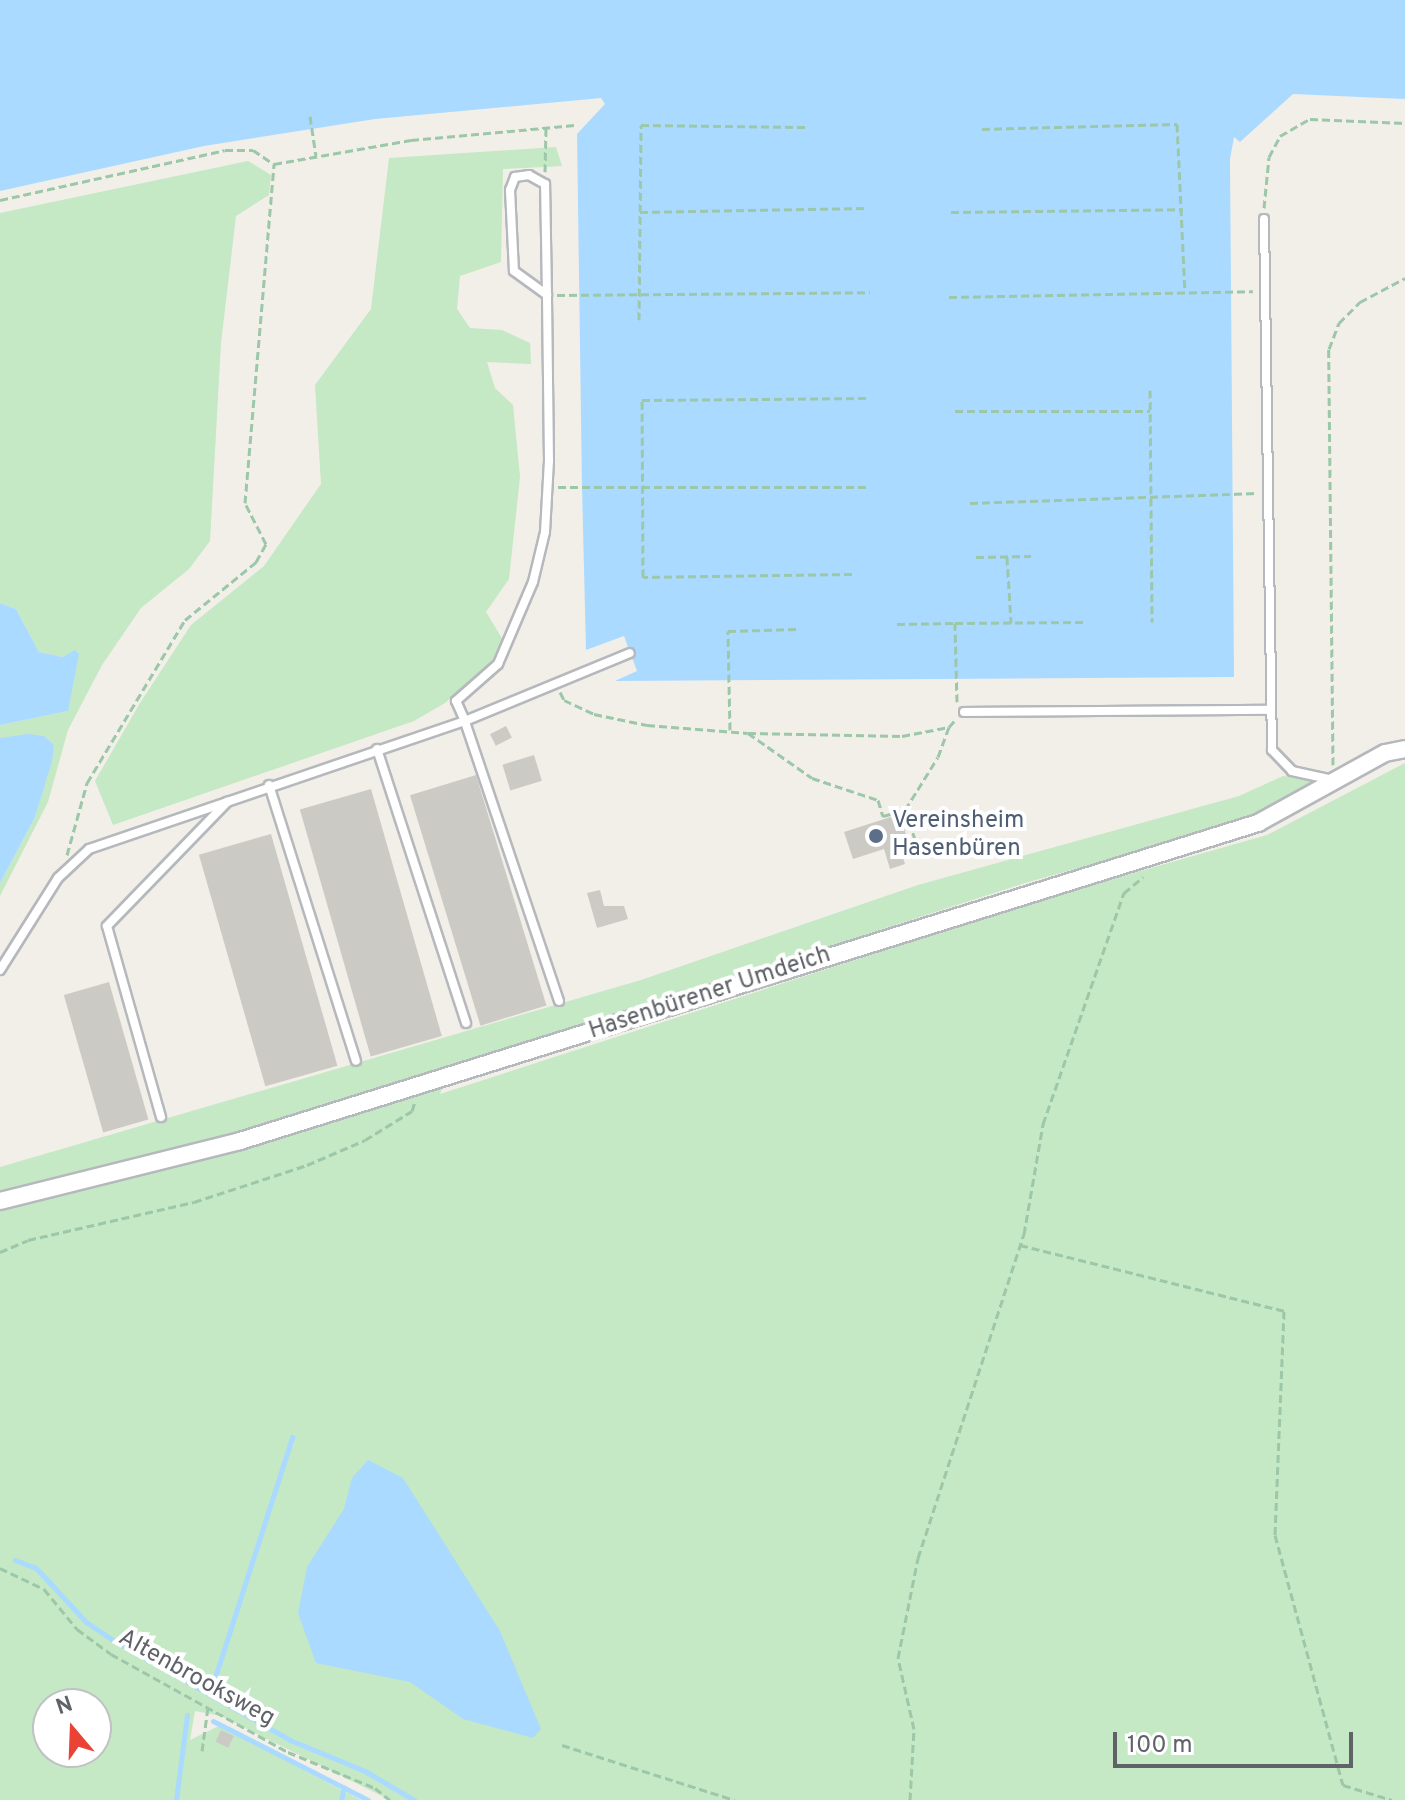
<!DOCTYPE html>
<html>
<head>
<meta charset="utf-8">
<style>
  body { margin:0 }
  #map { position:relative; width:1405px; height:1800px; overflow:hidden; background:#f1efe8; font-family:Overpass,sans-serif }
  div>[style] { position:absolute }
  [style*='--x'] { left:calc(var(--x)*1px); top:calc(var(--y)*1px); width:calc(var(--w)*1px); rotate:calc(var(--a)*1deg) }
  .green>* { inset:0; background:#c5e8c5 }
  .water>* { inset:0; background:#aadaff }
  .stream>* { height:5px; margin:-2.5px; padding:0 2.5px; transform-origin:2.5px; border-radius:2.5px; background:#aadaff }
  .building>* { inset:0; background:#cccac5; transform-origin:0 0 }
  .path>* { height:3px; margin-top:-1.5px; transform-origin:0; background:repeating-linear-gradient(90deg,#9cc7a9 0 8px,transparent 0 12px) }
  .roads { filter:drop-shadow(2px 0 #b5b8bc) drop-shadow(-2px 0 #b5b8bc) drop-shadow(0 2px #b5b8bc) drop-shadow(0 -2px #b5b8bc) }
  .lane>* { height:8px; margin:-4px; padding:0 4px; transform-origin:4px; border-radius:4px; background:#fff }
  .street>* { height:16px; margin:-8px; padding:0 8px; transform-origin:8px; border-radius:8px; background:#fff }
  .dots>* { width:22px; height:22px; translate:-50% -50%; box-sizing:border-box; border:4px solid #fff; border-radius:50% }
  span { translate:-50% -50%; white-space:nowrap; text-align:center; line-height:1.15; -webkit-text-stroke:8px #fff; paint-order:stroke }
  .service-label { font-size:24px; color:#4e5e75 }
  .left { translate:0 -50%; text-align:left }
  .street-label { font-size:24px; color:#5f6368 }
  .north { position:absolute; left:32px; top:1688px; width:80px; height:80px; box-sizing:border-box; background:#fff; border:2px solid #bfc1c3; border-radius:50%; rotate:341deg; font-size:22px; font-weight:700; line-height:32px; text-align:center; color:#5f6368 }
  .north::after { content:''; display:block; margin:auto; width:28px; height:36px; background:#ea4335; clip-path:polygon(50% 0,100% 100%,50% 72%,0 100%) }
  .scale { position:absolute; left:1113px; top:1732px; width:240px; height:36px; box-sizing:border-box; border:4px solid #5f6368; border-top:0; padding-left:10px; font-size:24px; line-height:28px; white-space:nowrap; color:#5f6368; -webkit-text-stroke:6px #fff; paint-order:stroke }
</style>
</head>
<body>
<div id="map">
  <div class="green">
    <i style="clip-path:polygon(556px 147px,562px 166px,503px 169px,501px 262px,460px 276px,457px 309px,470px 328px,502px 330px,530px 343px,531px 364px,487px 362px,495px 388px,513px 405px,520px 477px,509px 579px,486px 612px,503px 640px,490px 664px,445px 703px,414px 721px,113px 825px,95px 781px,140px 703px,191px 625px,264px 566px,321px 484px,315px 385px,371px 309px,389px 158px)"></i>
    <i style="clip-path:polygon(248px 161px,271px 175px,269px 195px,236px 216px,221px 343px,210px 541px,189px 569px,141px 608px,102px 665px,68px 730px,48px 802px,0 896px,0 883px,35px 817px,54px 746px,44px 736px,0 738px,0 725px,68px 711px,63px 657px,39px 652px,16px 609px,0 603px,0 213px)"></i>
    <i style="clip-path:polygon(evenodd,1405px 763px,1405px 1800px,390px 1800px,221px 1716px,195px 1711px,190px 1740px,219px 1726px,361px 1800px,0 1800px,0 1167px,641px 980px,918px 885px,1239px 796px,1283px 776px,1320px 781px,1256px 815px,1211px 831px,1025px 883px,450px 1069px,440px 1094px,1063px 893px,1267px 835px,1405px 763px,48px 1704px,96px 1704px,96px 1752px,48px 1752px,48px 1704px)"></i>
  </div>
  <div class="water">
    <i style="clip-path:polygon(0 0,1405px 0,1405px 99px,1293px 94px,1240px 142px,1234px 137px,1230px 159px,1234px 677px,615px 681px,637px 671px,624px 636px,586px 650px,582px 487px,577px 134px,605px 104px,601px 98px,375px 119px,204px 146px,0 191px)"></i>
    <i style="clip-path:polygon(0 603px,16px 609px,39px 652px,63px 657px,75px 650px,79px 654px,68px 711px,0 725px)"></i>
    <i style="clip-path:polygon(28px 734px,44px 736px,54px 745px,52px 761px,35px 817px,0 883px,0 738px)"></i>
    <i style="clip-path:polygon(368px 1460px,403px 1478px,500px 1631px,541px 1729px,533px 1738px,463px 1719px,410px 1682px,316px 1663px,298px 1613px,307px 1567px,344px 1509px,352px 1478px)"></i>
  </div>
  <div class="stream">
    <i style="--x:15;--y:1560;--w:22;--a:21"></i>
    <i style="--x:36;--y:1568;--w:74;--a:47.2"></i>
    <i style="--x:86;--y:1622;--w:30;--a:34"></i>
    <i style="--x:111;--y:1639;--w:206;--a:29.4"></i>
    <i style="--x:290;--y:1740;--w:81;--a:22.5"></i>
    <i style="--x:365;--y:1771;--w:57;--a:30.6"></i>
    <i style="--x:210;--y:1693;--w:269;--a:-72.2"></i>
    <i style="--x:213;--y:1721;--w:174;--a:27"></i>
    <i style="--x:176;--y:1800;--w:86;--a:-82.6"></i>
    <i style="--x:341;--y:1800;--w:13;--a:-77"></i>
  </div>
  <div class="building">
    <i style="left:506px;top:726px;width:13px;height:18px;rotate:63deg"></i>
    <i style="left:534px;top:755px;width:27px;height:33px;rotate:73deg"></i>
    <i style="left:476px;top:775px;width:241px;height:69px;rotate:73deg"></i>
    <i style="left:371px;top:789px;width:257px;height:74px;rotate:74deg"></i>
    <i style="clip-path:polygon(900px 814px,908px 841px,899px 844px,905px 864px,890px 869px,884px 849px,853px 859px,844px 832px)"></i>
    <i style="left:271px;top:834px;width:241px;height:75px;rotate:74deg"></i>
    <i style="clip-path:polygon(600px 890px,604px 906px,624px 906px,628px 919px,597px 928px,587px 893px)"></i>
    <i style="left:109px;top:982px;width:143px;height:47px;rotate:74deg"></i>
    <i style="left:221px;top:1730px;width:14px;height:13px;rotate:25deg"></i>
  </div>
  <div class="path">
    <i style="--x:310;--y:116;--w:40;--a:81.5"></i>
    <i style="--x:982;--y:129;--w:195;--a:-1.5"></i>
    <i style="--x:1177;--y:124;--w:167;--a:87.3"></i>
    <i style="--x:545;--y:172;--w:44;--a:-88.7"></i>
    <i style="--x:0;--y:200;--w:230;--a:-12.5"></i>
    <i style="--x:225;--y:150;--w:28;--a:0"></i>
    <i style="--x:253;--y:150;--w:25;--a:34"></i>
    <i style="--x:1264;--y:208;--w:51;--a:-84.4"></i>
    <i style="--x:1269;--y:157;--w:24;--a:-62"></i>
    <i style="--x:1280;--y:136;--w:34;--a:-30"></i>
    <i style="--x:1310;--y:119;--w:95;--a:2.4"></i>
    <i style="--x:640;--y:212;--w:228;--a:-1"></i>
    <i style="--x:951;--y:212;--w:232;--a:-0.7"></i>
    <i style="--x:557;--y:295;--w:313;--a:-0.5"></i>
    <i style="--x:949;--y:297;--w:304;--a:-1.1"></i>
    <i style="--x:639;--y:320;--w:195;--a:-89.4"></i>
    <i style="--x:641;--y:125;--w:164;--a:0.7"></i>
    <i style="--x:1150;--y:390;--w:232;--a:89.5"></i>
    <i style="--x:955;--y:411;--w:195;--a:0"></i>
    <i style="--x:558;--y:487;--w:312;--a:0"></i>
    <i style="--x:970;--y:503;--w:288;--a:-2"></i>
    <i style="--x:976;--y:557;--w:55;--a:-1"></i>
    <i style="--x:1007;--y:557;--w:66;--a:86.5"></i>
    <i style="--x:852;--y:574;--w:209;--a:179.2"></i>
    <i style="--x:643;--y:577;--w:177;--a:-90.3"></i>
    <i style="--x:642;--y:400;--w:225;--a:-0.5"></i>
    <i style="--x:897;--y:624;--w:58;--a:-1"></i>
    <i style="--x:560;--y:692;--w:9;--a:63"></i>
    <i style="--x:564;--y:700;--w:33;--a:25"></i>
    <i style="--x:594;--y:714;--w:54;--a:11.7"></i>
    <i style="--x:647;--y:725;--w:101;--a:4.5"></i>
    <i style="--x:748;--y:733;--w:154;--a:1.1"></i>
    <i style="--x:902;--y:736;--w:48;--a:-10.8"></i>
    <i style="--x:949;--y:727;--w:9;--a:-49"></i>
    <i style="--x:957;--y:702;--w:79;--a:-91.5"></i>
    <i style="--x:955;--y:623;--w:128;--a:-0.4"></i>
    <i style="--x:730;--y:730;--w:99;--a:-91.2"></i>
    <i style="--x:728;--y:631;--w:69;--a:-1.7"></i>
    <i style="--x:748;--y:733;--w:78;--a:35.1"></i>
    <i style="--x:812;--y:778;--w:70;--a:18.4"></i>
    <i style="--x:878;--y:800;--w:17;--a:73"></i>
    <i style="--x:883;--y:816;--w:23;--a:-15"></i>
    <i style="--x:905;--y:810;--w:62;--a:-58.1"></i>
    <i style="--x:938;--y:757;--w:32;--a:-70"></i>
    <i style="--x:1333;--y:765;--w:416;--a:-90.6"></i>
    <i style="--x:1329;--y:349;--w:28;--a:-69"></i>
    <i style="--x:1339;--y:323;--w:30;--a:-45"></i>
    <i style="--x:1360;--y:302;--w:51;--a:-28.1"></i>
    <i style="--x:905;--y:810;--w:50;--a:71.2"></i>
    <i style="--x:67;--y:855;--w:75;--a:-74.5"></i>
    <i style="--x:87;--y:783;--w:190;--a:-59"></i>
    <i style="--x:185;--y:620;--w:92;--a:-39.2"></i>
    <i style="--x:256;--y:562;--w:21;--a:-61"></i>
    <i style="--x:266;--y:544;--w:46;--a:-117.1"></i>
    <i style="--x:245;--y:503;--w:340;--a:-85.1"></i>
    <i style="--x:274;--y:164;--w:139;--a:-9.9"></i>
    <i style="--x:411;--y:140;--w:167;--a:-5.2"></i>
    <i style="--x:1020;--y:1245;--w:272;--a:14"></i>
    <i style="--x:1284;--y:1311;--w:224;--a:92.3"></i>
    <i style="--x:1275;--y:1535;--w:259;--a:74.8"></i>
    <i style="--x:1343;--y:1785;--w:51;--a:17"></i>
    <i style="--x:0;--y:1252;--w:30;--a:-23"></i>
    <i style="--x:28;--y:1240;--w:170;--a:-12.9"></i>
    <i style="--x:194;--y:1202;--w:119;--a:-18.1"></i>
    <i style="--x:307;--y:1165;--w:63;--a:-23.3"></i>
    <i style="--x:365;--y:1140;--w:55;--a:-31.7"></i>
    <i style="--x:412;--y:1111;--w:10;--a:-73"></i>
    <i style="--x:0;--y:1568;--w:49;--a:25.5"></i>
    <i style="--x:44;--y:1589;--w:52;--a:50.5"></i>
    <i style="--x:77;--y:1629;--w:42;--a:36.3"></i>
    <i style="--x:111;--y:1654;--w:202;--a:29"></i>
    <i style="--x:288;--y:1752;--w:94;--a:22.5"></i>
    <i style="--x:375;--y:1788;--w:19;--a:39"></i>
    <i style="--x:562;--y:1745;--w:181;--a:17.7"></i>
    <i style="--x:202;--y:1751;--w:44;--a:-82.2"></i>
    <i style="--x:910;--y:1800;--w:71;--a:-86.8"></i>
    <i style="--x:914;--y:1729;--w:73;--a:-102.7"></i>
    <i style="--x:898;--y:1658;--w:102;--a:-78.7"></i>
    <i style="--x:918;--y:1558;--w:341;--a:-71.9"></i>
    <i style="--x:1024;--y:1234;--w:112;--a:-80.2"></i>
    <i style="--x:1043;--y:1124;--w:245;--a:-70.7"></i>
    <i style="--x:1124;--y:893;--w:25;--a:-40"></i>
  </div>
  <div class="roads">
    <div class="lane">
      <i style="--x:1264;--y:219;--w:531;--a:89.14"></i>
      <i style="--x:1272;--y:750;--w:29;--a:46"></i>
      <i style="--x:1292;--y:771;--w:42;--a:12.4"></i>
      <i style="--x:964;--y:712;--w:306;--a:-0.4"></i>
      <i style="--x:377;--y:749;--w:288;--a:72"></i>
      <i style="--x:269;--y:785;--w:289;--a:72.5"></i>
      <i style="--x:0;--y:970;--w:109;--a:-57.8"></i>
      <i style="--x:58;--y:878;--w:42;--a:-43.1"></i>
      <i style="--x:89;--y:849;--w:397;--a:-18.8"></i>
      <i style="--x:465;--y:721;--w:22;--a:-114"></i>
      <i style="--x:456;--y:701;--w:56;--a:-41.4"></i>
      <i style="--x:498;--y:664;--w:89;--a:-66.9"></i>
      <i style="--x:533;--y:582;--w:51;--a:-76.5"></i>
      <i style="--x:545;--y:532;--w:71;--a:-86.8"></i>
      <i style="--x:549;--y:461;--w:166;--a:-90.7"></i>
      <i style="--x:547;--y:295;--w:111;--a:-91"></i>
      <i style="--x:545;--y:184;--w:18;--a:-151"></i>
      <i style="--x:529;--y:175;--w:14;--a:172"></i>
      <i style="--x:515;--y:177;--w:14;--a:111"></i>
      <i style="--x:510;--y:190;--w:81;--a:87.2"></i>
      <i style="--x:514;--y:271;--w:41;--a:36"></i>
      <i style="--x:559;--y:1001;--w:295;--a:-108.6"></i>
      <i style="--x:465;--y:721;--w:178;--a:-22.4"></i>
      <i style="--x:161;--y:1117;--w:198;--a:-105.8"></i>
      <i style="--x:107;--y:926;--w:173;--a:-45.9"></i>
    </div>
    <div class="street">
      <i style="--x:0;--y:1201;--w:247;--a:-14"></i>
      <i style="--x:240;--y:1141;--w:1067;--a:-17.35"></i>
      <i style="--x:1258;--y:823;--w:145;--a:-28.9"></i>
      <i style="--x:1385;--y:753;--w:20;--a:-11"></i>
    </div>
  </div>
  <div class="dots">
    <i style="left:876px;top:836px;background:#5c6f8a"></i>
  </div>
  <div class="service-label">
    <span class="left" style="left:892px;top:836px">Vereinsheim<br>Hasenbüren</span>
  </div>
  <div class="street-label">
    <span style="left:710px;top:994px;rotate:-18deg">Hasenbürener Umdeich</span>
    <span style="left:196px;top:1679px;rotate:29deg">Altenbrooksweg</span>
  </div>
  <div class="north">N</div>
  <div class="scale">100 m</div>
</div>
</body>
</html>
